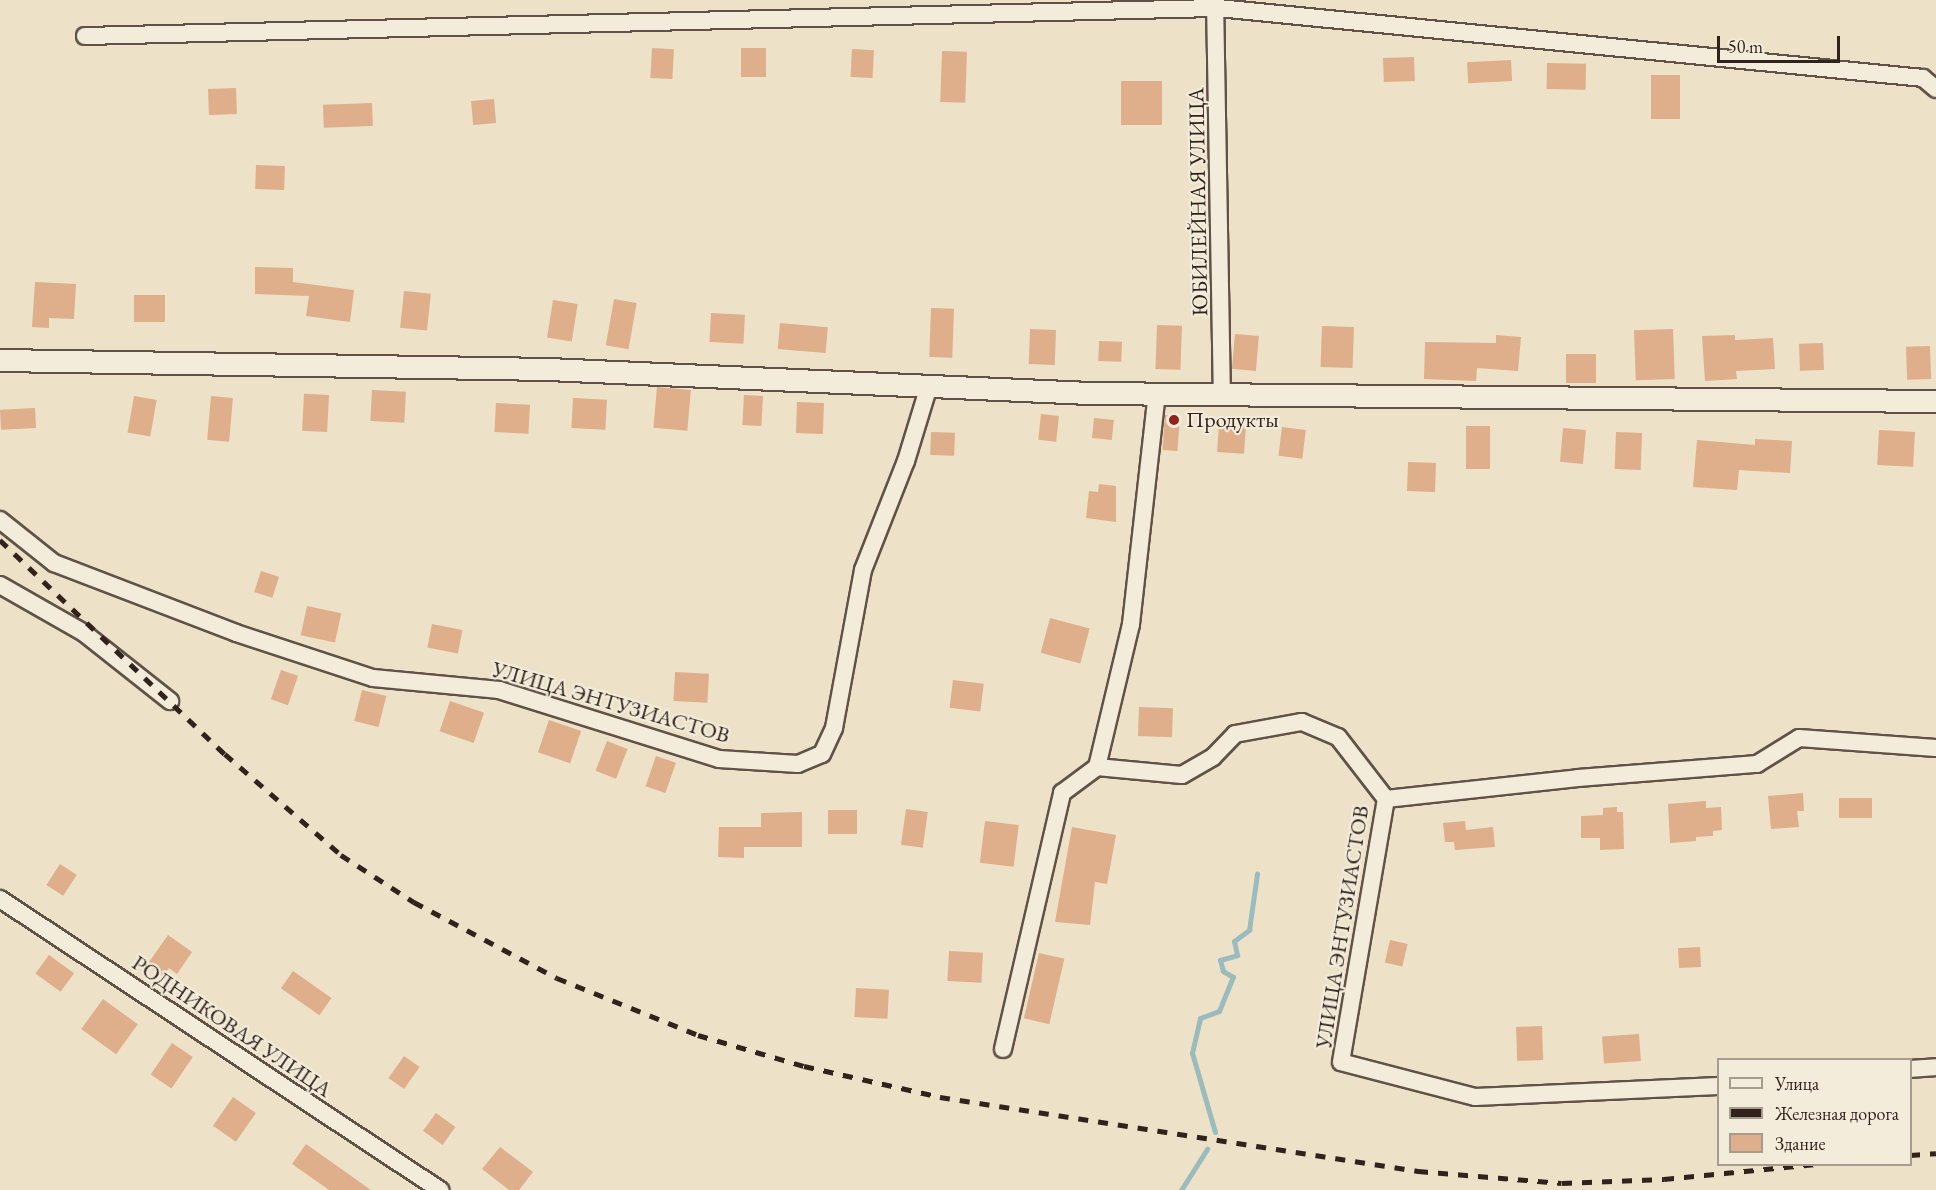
<!DOCTYPE html>
<html>
<head>
<meta charset="utf-8">
<style>
  body { margin:0 }
  #map { position:relative; width:1936px; height:1190px; overflow:hidden; background:#ede1c8; font-family:"EB Garamond",serif }
  div>[style] { position:absolute }
  [style*='--x'] { left:calc(var(--x)*1px); top:calc(var(--y)*1px); width:calc(var(--w)*1px); rotate:calc(var(--a)*1deg) }
  .stream>* { height:5px; margin:-2.5px; padding:0 2.5px; transform-origin:2.5px; border-radius:2.5px; background:#9bbcbd }
  .building>* { inset:0; background:#dfae8b; transform-origin:0 0 }
  .roads { filter:drop-shadow(2px 0 #605247) drop-shadow(-2px 0 #605247) drop-shadow(0 2px #605247) drop-shadow(0 -2px #605247) }
  .minor>* { height:16px; margin:-8px; padding:0 8px; transform-origin:8px; border-radius:8px; background:#f3ecdb }
  .tertiary>* { height:21px; margin:-10.5px; padding:0 10.5px; transform-origin:10.5px; border-radius:10.5px; background:#f3ecdb }
  .rail>* { height:4.5px; margin-top:-2.25px; transform-origin:0; background:repeating-linear-gradient(90deg,#31231c 0 10px,transparent 0 20px) }
  .dots>* { width:16px; height:16px; translate:-50% -50%; box-sizing:border-box; border:3px solid #f3ecdb; border-radius:50% }
  span { translate:-50% -50%; white-space:nowrap; text-align:center; line-height:1.15; -webkit-text-stroke:4.5px #f3ecdb; paint-order:stroke }
  .street-label { font-size:22px; color:#31231c }
  .poi-label { font-size:22px; color:#31231c }
  .left { translate:0 -50%; text-align:left }
  .legend { position:absolute; left:1717px; top:1058px; width:195px; height:108px; box-sizing:border-box; background:#f3ecdb; border:2px solid #a59c8f; margin:0; padding:8px 10px; list-style:none; font-size:18px; color:#31231c }
  .legend li { display:flex; align-items:center; gap:12px; height:30px }
  .legend b { width:30px; border:2px solid #a59c8f }
  .scale { position:absolute; left:1717px; top:36px; width:123px; height:27px; box-sizing:border-box; border:3px solid #31231c; border-top:0; padding-left:8px; font-size:18px; line-height:21px; white-space:nowrap; color:#31231c; -webkit-text-stroke:4px #f3ecdb; paint-order:stroke }
</style>
</head>
<body>
<div id="map">
  <div class="stream">
    <i style="--x:1215;--y:1132;--w:82;--a:-106.2"></i>
    <i style="--x:1192;--y:1053;--w:36;--a:-77"></i>
    <i style="--x:1200;--y:1018;--w:20;--a:-20"></i>
    <i style="--x:1219;--y:1011;--w:37;--a:-68"></i>
    <i style="--x:1233;--y:977;--w:12;--a:-149"></i>
    <i style="--x:1223;--y:971;--w:11;--a:-105"></i>
    <i style="--x:1220;--y:960;--w:18;--a:-16"></i>
    <i style="--x:1237;--y:955;--w:14;--a:-102"></i>
    <i style="--x:1234;--y:941;--w:19;--a:-36"></i>
    <i style="--x:1249;--y:930;--w:57;--a:-81.9"></i>
    <i style="--x:1181;--y:1190;--w:49;--a:-57.6"></i>
  </div>
  <div class="building">
    <i style="left:652px;top:48px;width:22px;height:30px;rotate:3deg"></i>
    <i style="left:741px;top:48px;width:25px;height:29px"></i>
    <i style="left:852px;top:49px;width:22px;height:28px;rotate:3deg"></i>
    <i style="left:942px;top:51px;width:25px;height:51px;rotate:2deg"></i>
    <i style="left:1414px;top:57px;width:24px;height:31px;rotate:88deg"></i>
    <i style="left:1511px;top:60px;width:21px;height:44px;rotate:87deg"></i>
    <i style="left:1547px;top:63px;width:39px;height:26px;rotate:1deg"></i>
    <i style="left:1651px;top:75px;width:29px;height:44px"></i>
    <i style="left:1121px;top:81px;width:41px;height:44px"></i>
    <i style="left:236px;top:88px;width:26px;height:28px;rotate:88deg"></i>
    <i style="left:494px;top:99px;width:24px;height:23px;rotate:85deg"></i>
    <i style="left:372px;top:103px;width:23px;height:49px;rotate:88deg"></i>
    <i style="left:256px;top:165px;width:29px;height:24px;rotate:2deg"></i>
    <i style="clip-path:polygon(255px 267px,293px 268px,293px 282px,354px 290px,350px 322px,306px 316px,309px 296px,255px 294px)"></i>
    <i style="clip-path:polygon(35px 282px,76px 284px,74px 319px,49px 318px,49px 328px,32px 327px)"></i>
    <i style="left:404px;top:291px;width:27px;height:37px;rotate:6deg"></i>
    <i style="left:134px;top:295px;width:31px;height:27px"></i>
    <i style="left:614px;top:299px;width:23px;height:47px;rotate:10deg"></i>
    <i style="left:553px;top:300px;width:25px;height:38px;rotate:9deg"></i>
    <i style="left:931px;top:308px;width:23px;height:49px;rotate:2deg"></i>
    <i style="left:711px;top:313px;width:34px;height:29px;rotate:3deg"></i>
    <i style="left:780px;top:323px;width:48px;height:26px;rotate:5deg"></i>
    <i style="left:1157px;top:325px;width:25px;height:44px;rotate:2deg"></i>
    <i style="left:1322px;top:326px;width:32px;height:41px;rotate:2deg"></i>
    <i style="left:1030px;top:329px;width:26px;height:35px;rotate:2deg"></i>
    <i style="left:1673px;top:329px;width:50px;height:39px;rotate:88deg"></i>
    <i style="left:1235px;top:334px;width:24px;height:35px;rotate:5deg"></i>
    <i style="clip-path:polygon(1496px 335px,1521px 337px,1518px 371px,1477px 368px,1476px 381px,1424px 379px,1425px 342px,1496px 343px)"></i>
    <i style="clip-path:polygon(1735px 335px,1735px 340px,1773px 338px,1775px 369px,1736px 371px,1737px 379px,1705px 381px,1702px 336px)"></i>
    <i style="left:1099px;top:341px;width:23px;height:20px;rotate:2deg"></i>
    <i style="left:1823px;top:343px;width:27px;height:24px;rotate:88deg"></i>
    <i style="left:1930px;top:346px;width:33px;height:24px;rotate:88deg"></i>
    <i style="left:1566px;top:354px;width:30px;height:29px"></i>
    <i style="left:657px;top:387px;width:34px;height:41px;rotate:5deg"></i>
    <i style="left:372px;top:390px;width:34px;height:31px;rotate:3deg"></i>
    <i style="left:329px;top:395px;width:37px;height:25px;rotate:93deg"></i>
    <i style="left:744px;top:395px;width:19px;height:30px;rotate:3deg"></i>
    <i style="left:134px;top:396px;width:23px;height:37px;rotate:10deg"></i>
    <i style="left:211px;top:396px;width:22px;height:44px;rotate:5deg"></i>
    <i style="left:573px;top:398px;width:34px;height:30px;rotate:3deg"></i>
    <i style="left:797px;top:402px;width:27px;height:31px;rotate:2deg"></i>
    <i style="left:496px;top:403px;width:34px;height:29px;rotate:3deg"></i>
    <i style="left:35px;top:408px;width:20px;height:35px;rotate:87deg"></i>
    <i style="left:1041px;top:414px;width:18px;height:26px;rotate:6deg"></i>
    <i style="left:1165px;top:415px;width:15px;height:35px;rotate:4deg"></i>
    <i style="left:1094px;top:418px;width:20px;height:20px;rotate:6deg"></i>
    <i style="left:1219px;top:424px;width:27px;height:28px;rotate:4deg"></i>
    <i style="left:1466px;top:426px;width:24px;height:43px"></i>
    <i style="left:1282px;top:427px;width:24px;height:29px;rotate:7deg"></i>
    <i style="left:1563px;top:428px;width:23px;height:34px;rotate:5deg"></i>
    <i style="left:1879px;top:430px;width:36px;height:35px;rotate:3deg"></i>
    <i style="left:931px;top:432px;width:24px;height:23px;rotate:2deg"></i>
    <i style="left:1616px;top:432px;width:26px;height:37px;rotate:2deg"></i>
    <i style="clip-path:polygon(1755px 439px,1792px 441px,1790px 473px,1739px 470px,1737px 490px,1693px 487px,1697px 440px,1755px 445px)"></i>
    <i style="left:1408px;top:462px;width:28px;height:29px;rotate:2deg"></i>
    <i style="clip-path:polygon(1099px 484px,1116px 486px,1116px 522px,1086px 518px,1089px 491px,1098px 492px)"></i>
    <i style="left:261px;top:571px;width:19px;height:22px;rotate:18deg"></i>
    <i style="left:307px;top:606px;width:35px;height:30px;rotate:12deg"></i>
    <i style="left:1050px;top:618px;width:41px;height:36px;rotate:15deg"></i>
    <i style="left:432px;top:624px;width:31px;height:24px;rotate:11deg"></i>
    <i style="left:281px;top:670px;width:18px;height:31px;rotate:19deg"></i>
    <i style="left:675px;top:672px;width:34px;height:29px;rotate:3deg"></i>
    <i style="left:953px;top:680px;width:31px;height:28px;rotate:7deg"></i>
    <i style="left:362px;top:690px;width:25px;height:32px;rotate:14deg"></i>
    <i style="left:450px;top:701px;width:36px;height:32px;rotate:19deg"></i>
    <i style="left:1139px;top:707px;width:34px;height:29px;rotate:2deg"></i>
    <i style="left:549px;top:720px;width:34px;height:34px;rotate:19deg"></i>
    <i style="left:607px;top:741px;width:22px;height:32px;rotate:21deg"></i>
    <i style="left:656px;top:756px;width:21px;height:32px;rotate:19deg"></i>
    <i style="clip-path:polygon(1803px 793px,1804px 811px,1797px 811px,1799px 827px,1771px 829px,1768px 796px)"></i>
    <i style="left:1872px;top:798px;width:20px;height:33px;rotate:90deg"></i>
    <i style="clip-path:polygon(1706px 801px,1706px 808px,1721px 807px,1722px 830px,1713px 831px,1713px 836px,1696px 837px,1696px 841px,1670px 843px,1668px 804px)"></i>
    <i style="clip-path:polygon(1617px 807px,1617px 812px,1623px 812px,1624px 849px,1600px 850px,1600px 838px,1581px 838px,1581px 816px,1603px 815px,1603px 808px)"></i>
    <i style="left:906px;top:809px;width:22px;height:36px;rotate:8deg"></i>
    <i style="left:828px;top:810px;width:29px;height:24px"></i>
    <i style="clip-path:polygon(802px 812px,802px 847px,744px 847px,744px 858px,718px 857px,719px 827px,761px 827px,761px 813px)"></i>
    <i style="left:985px;top:821px;width:34px;height:42px;rotate:7deg"></i>
    <i style="clip-path:polygon(1465px 821px,1466px 830px,1493px 827px,1495px 847px,1455px 850px,1454px 842px,1445px 842px,1443px 823px)"></i>
    <i style="clip-path:polygon(1072px 827px,1116px 835px,1107px 884px,1095px 882px,1090px 925px,1055px 922px)"></i>
    <i style="left:60px;top:864px;width:20px;height:25px;rotate:33deg"></i>
    <i style="clip-path:polygon(168px 935px,192px 952px,177px 974px,169px 968px,163px 976px,147px 965px)"></i>
    <i style="left:1390px;top:940px;width:18px;height:23px;rotate:13deg"></i>
    <i style="left:1700px;top:947px;width:20px;height:22px;rotate:87deg"></i>
    <i style="left:949px;top:951px;width:34px;height:30px;rotate:3deg"></i>
    <i style="left:1039px;top:953px;width:26px;height:67px;rotate:13deg"></i>
    <i style="left:49px;top:955px;width:31px;height:23px;rotate:36deg"></i>
    <i style="left:293px;top:971px;width:47px;height:21px;rotate:35deg"></i>
    <i style="left:856px;top:988px;width:33px;height:29px;rotate:3deg"></i>
    <i style="left:103px;top:999px;width:43px;height:37px;rotate:36deg"></i>
    <i style="left:1542px;top:1026px;width:34px;height:26px;rotate:88deg"></i>
    <i style="left:1639px;top:1034px;width:27px;height:37px;rotate:86deg"></i>
    <i style="left:172px;top:1043px;width:25px;height:38px;rotate:34deg"></i>
    <i style="left:404px;top:1056px;width:19px;height:27px;rotate:35deg"></i>
    <i style="left:233px;top:1097px;width:28px;height:35px;rotate:35deg"></i>
    <i style="left:436px;top:1113px;width:24px;height:22px;rotate:36deg"></i>
    <i style="clip-path:polygon(306px 1144px,371px 1190px,329px 1190px,292px 1164px)"></i>
    <i style="clip-path:polygon(500px 1147px,533px 1172px,519px 1190px,509px 1190px,482px 1169px)"></i>
  </div>
  <div class="roads">
    <div class="minor">
      <i style="--x:1215;--y:0;--w:395;--a:89"></i>
      <i style="--x:85;--y:36;--w:1133;--a:-1.42"></i>
      <i style="--x:1218;--y:8;--w:708;--a:5.67"></i>
      <i style="--x:1923;--y:78;--w:17;--a:40"></i>
      <i style="--x:0;--y:520;--w:69;--a:38.5"></i>
      <i style="--x:54;--y:563;--w:195;--a:21"></i>
      <i style="--x:236;--y:633;--w:144;--a:18.2"></i>
      <i style="--x:373;--y:678;--w:127;--a:5.4"></i>
      <i style="--x:499;--y:690;--w:231;--a:17.4"></i>
      <i style="--x:719;--y:759;--w:79;--a:3.6"></i>
      <i style="--x:798;--y:764;--w:26;--a:-23"></i>
      <i style="--x:822;--y:754;--w:29;--a:-65"></i>
      <i style="--x:834;--y:728;--w:161;--a:-79.6"></i>
      <i style="--x:863;--y:570;--w:117;--a:-68.5"></i>
      <i style="--x:906;--y:461;--w:78;--a:-73"></i>
      <i style="--x:0;--y:585;--w:97;--a:29.7"></i>
      <i style="--x:84;--y:633;--w:110;--a:38.3"></i>
      <i style="--x:1097;--y:767;--w:85;--a:5.4"></i>
      <i style="--x:1182;--y:775;--w:36;--a:-30"></i>
      <i style="--x:1213;--y:757;--w:32;--a:-46"></i>
      <i style="--x:1235;--y:734;--w:68;--a:-10.2"></i>
      <i style="--x:1302;--y:722;--w:39;--a:23"></i>
      <i style="--x:1338;--y:737;--w:78;--a:52.3"></i>
      <i style="--x:0;--y:899;--w:528;--a:33.48"></i>
      <i style="--x:1003;--y:1049;--w:263;--a:-77"></i>
      <i style="--x:1062;--y:793;--w:44;--a:-36.6"></i>
      <i style="--x:1097;--y:767;--w:147;--a:-76.6"></i>
      <i style="--x:1131;--y:624;--w:231;--a:-83.6"></i>
      <i style="--x:1910;--y:1069;--w:26;--a:-4"></i>
      <i style="--x:1718;--y:1086;--w:243;--a:177.4"></i>
      <i style="--x:1475;--y:1097;--w:138;--a:-165.4"></i>
      <i style="--x:1341;--y:1062;--w:267;--a:-80.3"></i>
      <i style="--x:1386;--y:799;--w:193;--a:-6.2"></i>
      <i style="--x:1578;--y:778;--w:180;--a:-4.5"></i>
      <i style="--x:1757;--y:764;--w:49;--a:-31.8"></i>
      <i style="--x:1799;--y:738;--w:137;--a:4.2"></i>
    </div>
    <div class="tertiary">
      <i style="--x:0;--y:360;--w:548;--a:0.94"></i>
      <i style="--x:548;--y:369;--w:542;--a:2.54"></i>
      <i style="--x:1089;--y:393;--w:847;--a:0.54"></i>
    </div>
  </div>
  <div class="rail">
    <i style="--x:0;--y:540;--w:311;--a:43.6"></i>
    <i style="--x:225;--y:754;--w:154;--a:41"></i>
    <i style="--x:341;--y:855;--w:87;--a:32.8"></i>
    <i style="--x:414;--y:902;--w:162;--a:28"></i>
    <i style="--x:557;--y:978;--w:152;--a:22"></i>
    <i style="--x:698;--y:1035;--w:110;--a:16.3"></i>
    <i style="--x:804;--y:1066;--w:139;--a:12.8"></i>
    <i style="--x:940;--y:1097;--w:484;--a:8.8"></i>
    <i style="--x:1418;--y:1171;--w:144;--a:4.8"></i>
    <i style="--x:1562;--y:1183;--w:102;--a:-2.2"></i>
    <i style="--x:1664;--y:1179;--w:153;--a:-5.6"></i>
    <i style="--x:1910;--y:1155;--w:26;--a:-4"></i>
  </div>
  <div class="dots">
    <i style="left:1174px;top:420px;background:#8f2418"></i>
  </div>
  <div class="street-label">
    <span style="left:1198px;top:202px;rotate:-91deg">ЮБИЛЕЙНАЯ УЛИЦА</span>
    <span style="left:611px;top:702px;rotate:16deg">УЛИЦА ЭНТУЗИАСТОВ</span>
    <span style="left:1342px;top:927px;rotate:-81deg">УЛИЦА ЭНТУЗИАСТОВ</span>
    <span style="left:232px;top:1026px;rotate:34deg">РОДНИКОВАЯ УЛИЦА</span>
  </div>
  <div class="poi-label">
    <span class="left" style="left:1186px;top:420px">Продукты</span>
  </div>
  <ul class="legend">
  <li><b style="height:8px;background:#f3ecdb"></b>Улица</li>
  <li><b style="height:8px;background:#31231c"></b>Железная дорога</li>
  <li><b style="height:16px;background:#dfae8b"></b>Здание</li>
  </ul>
  <div class="scale">50 m</div>
</div>
</body>
</html>
